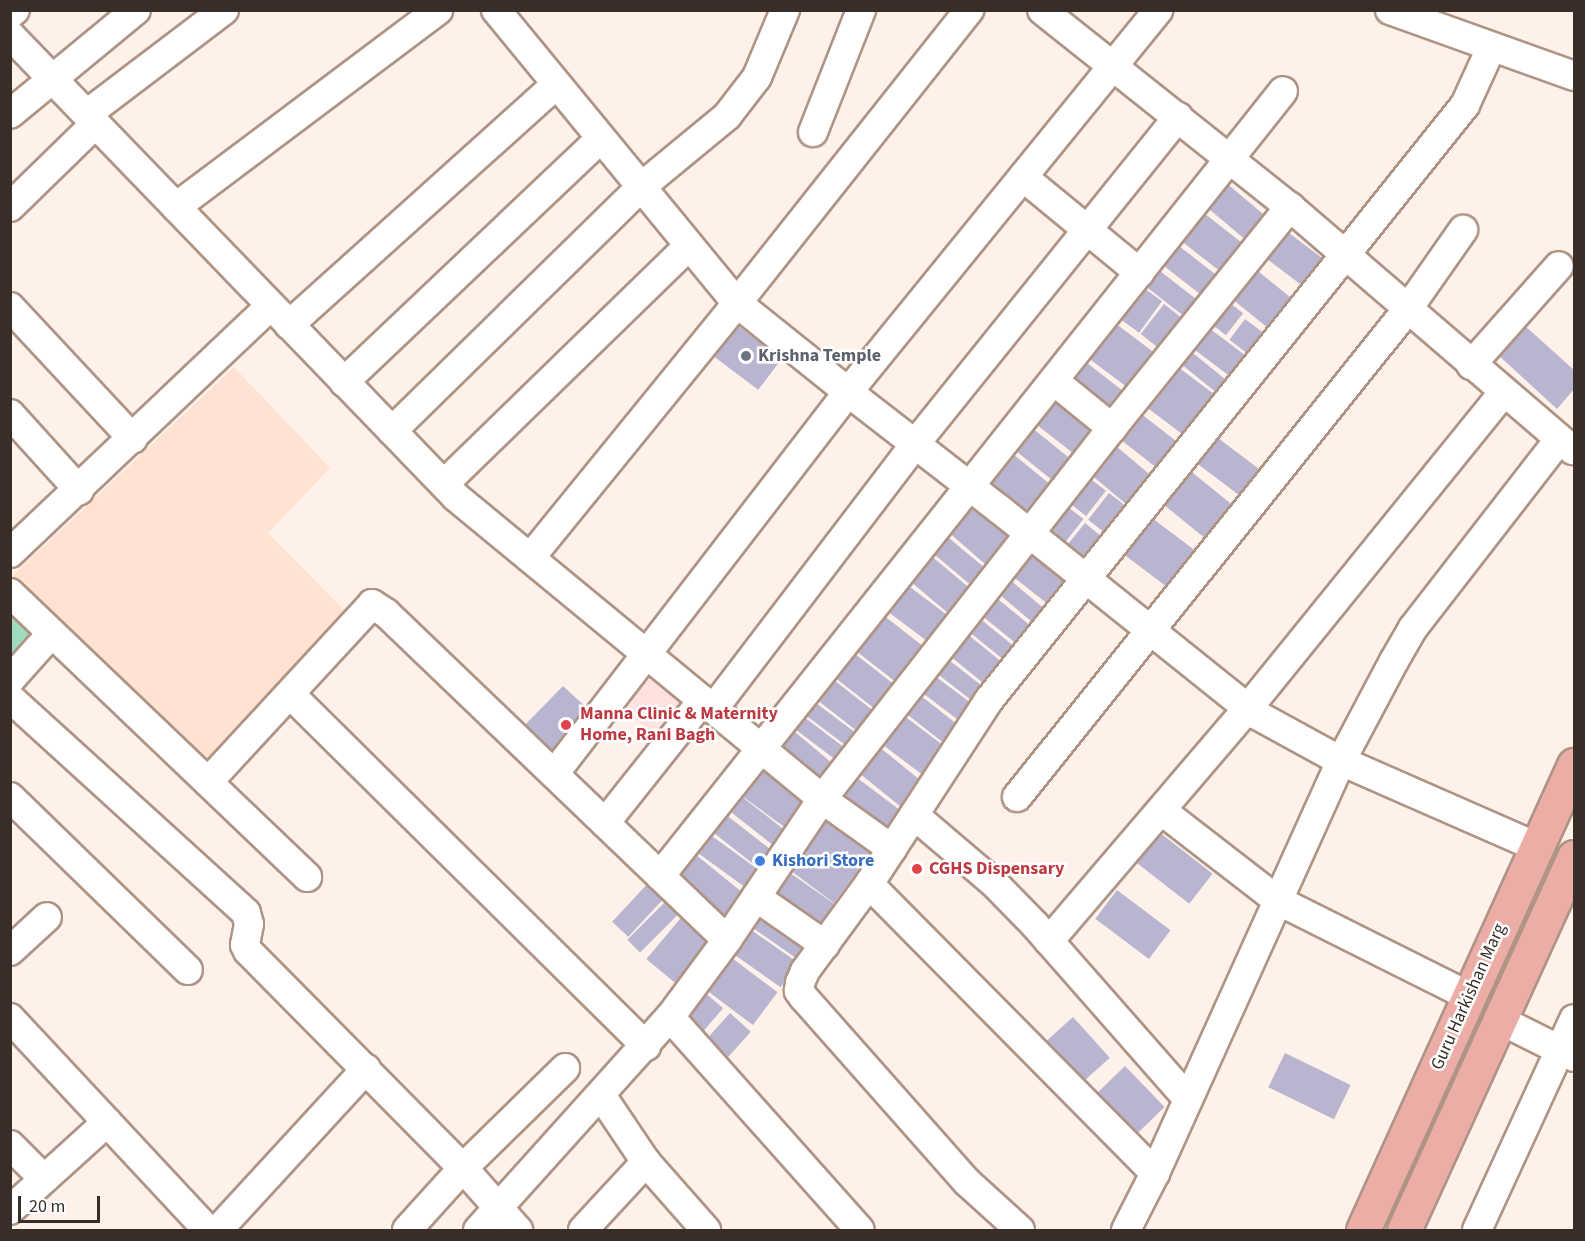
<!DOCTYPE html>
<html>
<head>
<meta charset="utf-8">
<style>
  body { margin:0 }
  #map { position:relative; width:1585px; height:1241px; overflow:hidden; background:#fdf1ea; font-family:"Source Sans 3",sans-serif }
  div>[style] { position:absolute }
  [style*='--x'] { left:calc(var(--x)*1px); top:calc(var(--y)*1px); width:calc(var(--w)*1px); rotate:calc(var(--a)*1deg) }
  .built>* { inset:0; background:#ffe2d2 }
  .medical>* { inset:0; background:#fde2df; transform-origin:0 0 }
  .green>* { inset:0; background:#a0dbbf }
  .building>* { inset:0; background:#b9b5d0; transform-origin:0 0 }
  .roads { filter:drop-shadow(2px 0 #ae9485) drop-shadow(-2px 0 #ae9485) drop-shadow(0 2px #ae9485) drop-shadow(0 -2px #ae9485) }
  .minor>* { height:28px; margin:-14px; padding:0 14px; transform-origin:14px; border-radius:14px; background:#fff }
  .major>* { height:33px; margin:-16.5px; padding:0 16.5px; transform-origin:16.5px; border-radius:16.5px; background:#ecada7 }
  .dots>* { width:16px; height:16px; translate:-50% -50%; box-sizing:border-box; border:3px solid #fff; border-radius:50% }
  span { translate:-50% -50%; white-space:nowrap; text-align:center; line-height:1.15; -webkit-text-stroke:5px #fff; paint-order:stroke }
  .worship-label { font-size:18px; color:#5b616d; font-weight:700 }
  .left { translate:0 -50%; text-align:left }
  .health-label { font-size:18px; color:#be3a42; font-weight:700 }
  .shop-label { font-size:18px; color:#366cbe; font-weight:700 }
  .street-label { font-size:18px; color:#382d27 }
  .frame { position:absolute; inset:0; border:12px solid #382d27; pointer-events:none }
  .scale { position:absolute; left:18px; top:1196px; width:82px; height:27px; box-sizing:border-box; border:3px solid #382d27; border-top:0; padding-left:8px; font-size:18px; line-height:21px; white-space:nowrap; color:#382d27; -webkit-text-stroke:4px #fff; paint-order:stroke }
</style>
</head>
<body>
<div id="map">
  <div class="built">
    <i style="clip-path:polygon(234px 367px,330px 468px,268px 533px,346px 612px,209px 768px,11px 577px)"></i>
  </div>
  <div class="medical">
    <i style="left:647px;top:659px;width:63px;height:54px;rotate:39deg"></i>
  </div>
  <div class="green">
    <i style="clip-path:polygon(11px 602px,44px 637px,11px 674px)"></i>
  </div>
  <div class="building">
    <i style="left:1225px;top:182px;width:59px;height:31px;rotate:40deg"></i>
    <i style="left:1200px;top:210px;width:58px;height:36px;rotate:38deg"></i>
    <i style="left:1277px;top:224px;width:64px;height:34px;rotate:37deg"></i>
    <i style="left:1174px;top:242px;width:61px;height:25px;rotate:38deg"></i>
    <i style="left:1248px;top:263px;width:63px;height:38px;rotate:39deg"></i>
    <i style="left:1155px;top:267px;width:58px;height:21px;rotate:38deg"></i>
    <i style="left:1141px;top:286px;width:26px;height:39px;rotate:36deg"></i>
    <i style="left:1221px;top:296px;width:28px;height:28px;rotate:38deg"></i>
    <i style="left:1164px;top:304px;width:28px;height:38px;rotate:38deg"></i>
    <i style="left:1245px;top:319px;width:31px;height:26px;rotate:37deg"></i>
    <i style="left:733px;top:322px;width:61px;height:39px;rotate:37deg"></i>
    <i style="left:1201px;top:322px;width:64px;height:26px;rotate:37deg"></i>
    <i style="left:1115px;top:323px;width:56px;height:44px;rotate:37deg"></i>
    <i style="clip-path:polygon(1523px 324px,1574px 370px,1574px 389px,1557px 409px,1497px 354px)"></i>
    <i style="left:1183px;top:345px;width:65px;height:16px;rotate:39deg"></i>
    <i style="left:1082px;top:359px;width:63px;height:30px;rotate:38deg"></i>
    <i style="left:1170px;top:361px;width:69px;height:51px;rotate:37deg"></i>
    <i style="left:1057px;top:395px;width:58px;height:36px;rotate:38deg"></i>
    <i style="left:1135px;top:409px;width:63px;height:33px;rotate:38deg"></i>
    <i style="left:1031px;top:427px;width:60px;height:28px;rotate:39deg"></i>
    <i style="left:1218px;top:438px;width:51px;height:33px;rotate:37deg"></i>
    <i style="left:1110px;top:441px;width:64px;height:38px;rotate:40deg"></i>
    <i style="left:1008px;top:450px;width:65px;height:43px;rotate:39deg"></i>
    <i style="left:1188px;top:469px;width:56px;height:43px;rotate:39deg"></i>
    <i style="left:1083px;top:473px;width:29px;height:32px;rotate:38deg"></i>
    <i style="left:1109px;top:493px;width:33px;height:34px;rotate:38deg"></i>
    <i style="left:972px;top:497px;width:63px;height:42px;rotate:41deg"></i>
    <i style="left:1059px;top:500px;width:31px;height:39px;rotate:38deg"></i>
    <i style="left:1148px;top:515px;width:59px;height:46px;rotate:37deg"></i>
    <i style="left:1085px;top:523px;width:32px;height:36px;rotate:39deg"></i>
    <i style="left:943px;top:533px;width:62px;height:22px;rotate:40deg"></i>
    <i style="left:1029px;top:541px;width:60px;height:38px;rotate:38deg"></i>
    <i style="left:929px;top:554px;width:59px;height:33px;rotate:40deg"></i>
    <i style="left:1003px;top:574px;width:59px;height:18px;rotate:40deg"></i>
    <i style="left:902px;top:581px;width:64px;height:33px;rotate:37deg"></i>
    <i style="left:989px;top:592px;width:59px;height:23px;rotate:39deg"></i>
    <i style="left:878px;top:611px;width:63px;height:45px;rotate:38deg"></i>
    <i style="left:973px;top:613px;width:58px;height:17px;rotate:39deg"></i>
    <i style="left:961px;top:629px;width:58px;height:28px;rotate:39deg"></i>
    <i style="left:850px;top:650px;width:61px;height:31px;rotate:38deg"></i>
    <i style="left:940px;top:653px;width:60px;height:18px;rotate:38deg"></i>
    <i style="left:927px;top:670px;width:60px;height:21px;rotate:37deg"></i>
    <i style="left:830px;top:677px;width:61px;height:26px;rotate:38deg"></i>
    <i style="clip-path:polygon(563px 686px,587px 708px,566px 729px,576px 737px,556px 759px,522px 728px)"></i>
    <i style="left:912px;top:689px;width:61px;height:23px;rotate:38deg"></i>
    <i style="left:812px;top:700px;width:62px;height:16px;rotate:37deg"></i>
    <i style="left:895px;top:709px;width:64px;height:36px;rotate:37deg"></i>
    <i style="left:800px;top:714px;width:63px;height:15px;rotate:37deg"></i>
    <i style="left:789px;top:727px;width:62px;height:28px;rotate:40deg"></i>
    <i style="left:872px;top:741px;width:63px;height:33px;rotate:39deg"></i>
    <i style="left:763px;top:757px;width:67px;height:44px;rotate:36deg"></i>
    <i style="left:848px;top:771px;width:64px;height:30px;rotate:37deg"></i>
    <i style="left:736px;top:792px;width:65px;height:19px;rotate:38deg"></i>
    <i style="left:826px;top:807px;width:64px;height:72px;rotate:37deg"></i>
    <i style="left:720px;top:810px;width:67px;height:22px;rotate:38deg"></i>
    <i style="left:705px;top:831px;width:66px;height:22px;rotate:36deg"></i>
    <i style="left:1159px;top:832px;width:68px;height:38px;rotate:38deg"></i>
    <i style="left:690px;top:850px;width:69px;height:38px;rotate:39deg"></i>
    <i style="left:783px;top:868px;width:65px;height:35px;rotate:35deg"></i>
    <i style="left:651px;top:880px;width:22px;height:57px;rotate:43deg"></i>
    <i style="left:1117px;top:890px;width:67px;height:36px;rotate:37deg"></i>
    <i style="left:669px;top:898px;width:18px;height:59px;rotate:45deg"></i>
    <i style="left:762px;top:905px;width:63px;height:24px;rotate:35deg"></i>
    <i style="left:685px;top:913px;width:43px;height:60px;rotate:40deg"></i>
    <i style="left:747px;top:927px;width:62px;height:30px;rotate:35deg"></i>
    <i style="left:728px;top:955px;width:62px;height:41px;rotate:37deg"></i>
    <i style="left:702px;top:990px;width:28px;height:39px;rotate:41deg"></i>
    <i style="left:730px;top:1013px;width:28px;height:40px;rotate:42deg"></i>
    <i style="left:1073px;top:1017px;width:55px;height:47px;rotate:48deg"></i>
    <i style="left:1285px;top:1053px;width:73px;height:38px;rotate:26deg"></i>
    <i style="left:1125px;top:1066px;width:57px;height:47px;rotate:46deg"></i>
  </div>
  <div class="roads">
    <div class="minor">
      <i style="--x:496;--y:10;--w:379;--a:50.6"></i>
      <i style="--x:737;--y:303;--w:142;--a:38.7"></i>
      <i style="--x:848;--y:392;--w:191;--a:37.8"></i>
      <i style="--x:999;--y:509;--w:328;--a:38.7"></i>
      <i style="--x:1255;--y:714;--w:98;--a:28.7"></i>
      <i style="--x:1341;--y:761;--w:214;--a:23.7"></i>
      <i style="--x:1042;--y:10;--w:317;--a:38.5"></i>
      <i style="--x:1290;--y:207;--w:373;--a:40.7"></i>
      <i style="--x:1390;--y:10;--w:195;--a:19.7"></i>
      <i style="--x:10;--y:14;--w:6;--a:-39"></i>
      <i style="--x:10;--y:35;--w:642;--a:46.01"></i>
      <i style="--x:456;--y:497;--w:475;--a:39.5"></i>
      <i style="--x:822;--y:799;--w:86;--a:35.5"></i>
      <i style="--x:10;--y:114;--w:163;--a:-39.5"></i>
      <i style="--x:87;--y:114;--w:172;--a:-37.2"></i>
      <i style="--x:813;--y:132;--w:131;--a:-68.5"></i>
      <i style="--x:1023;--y:177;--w:151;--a:39.4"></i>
      <i style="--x:10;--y:207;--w:120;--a:-44.3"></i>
      <i style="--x:176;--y:207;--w:328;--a:-36.9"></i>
      <i style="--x:10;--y:307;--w:180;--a:47"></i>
      <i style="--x:289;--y:325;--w:360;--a:-42"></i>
      <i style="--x:1471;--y:365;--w:132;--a:-48.4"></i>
      <i style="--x:1054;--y:381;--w:75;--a:39"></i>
      <i style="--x:344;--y:382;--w:354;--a:-43.5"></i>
      <i style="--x:10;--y:414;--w:103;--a:47.8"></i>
      <i style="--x:392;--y:431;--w:349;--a:-44.4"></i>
      <i style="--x:641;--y:187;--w:112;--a:-39.5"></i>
      <i style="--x:727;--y:116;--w:49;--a:-52.4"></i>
      <i style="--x:757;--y:77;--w:73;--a:-67.3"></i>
      <i style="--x:444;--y:484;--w:342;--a:-44.2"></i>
      <i style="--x:10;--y:553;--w:359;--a:-43.5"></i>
      <i style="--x:530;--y:558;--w:328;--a:-50.9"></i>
      <i style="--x:737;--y:303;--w:374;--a:-51.6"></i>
      <i style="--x:10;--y:593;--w:411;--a:43.7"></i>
      <i style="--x:10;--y:680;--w:62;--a:-48.3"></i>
      <i style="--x:290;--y:694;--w:501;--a:44.68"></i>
      <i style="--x:10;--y:698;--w:319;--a:42.3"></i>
      <i style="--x:246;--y:913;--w:11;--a:75"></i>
      <i style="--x:249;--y:924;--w:21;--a:101"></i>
      <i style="--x:245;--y:945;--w:7;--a:63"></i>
      <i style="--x:248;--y:951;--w:305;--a:45.3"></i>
      <i style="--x:463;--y:1168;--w:83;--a:48.4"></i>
      <i style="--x:714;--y:708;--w:332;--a:-52.7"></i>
      <i style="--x:915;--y:444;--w:420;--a:-51.2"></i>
      <i style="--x:554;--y:774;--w:482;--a:-52.4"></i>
      <i style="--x:848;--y:392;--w:492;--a:-50.9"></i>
      <i style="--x:208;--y:782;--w:242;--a:-47.3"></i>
      <i style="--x:372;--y:604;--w:17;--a:33"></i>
      <i style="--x:386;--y:613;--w:472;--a:43.8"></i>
      <i style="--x:10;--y:797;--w:248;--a:44.2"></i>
      <i style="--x:1017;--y:797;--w:624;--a:-51.31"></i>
      <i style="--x:1407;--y:310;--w:98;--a:-55"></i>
      <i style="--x:1162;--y:811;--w:145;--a:37.7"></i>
      <i style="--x:1277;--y:900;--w:215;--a:26.6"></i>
      <i style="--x:914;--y:815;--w:106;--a:40.4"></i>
      <i style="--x:995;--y:884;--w:57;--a:45.7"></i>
      <i style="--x:1035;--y:925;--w:232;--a:48.7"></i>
      <i style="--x:605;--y:823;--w:157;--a:-51.5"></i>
      <i style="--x:660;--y:876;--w:1002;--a:-51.56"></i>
      <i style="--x:869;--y:884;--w:407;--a:45.3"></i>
      <i style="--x:756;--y:897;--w:84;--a:34.8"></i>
      <i style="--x:1049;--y:941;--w:306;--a:-49.5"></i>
      <i style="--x:1248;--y:708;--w:405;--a:-51"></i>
      <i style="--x:10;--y:951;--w:50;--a:-42.6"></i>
      <i style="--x:670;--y:1017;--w:285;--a:48.3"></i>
      <i style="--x:10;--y:1018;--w:290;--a:47"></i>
      <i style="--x:1502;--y:1021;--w:80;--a:26.6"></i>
      <i style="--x:10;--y:1145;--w:48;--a:45"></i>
      <i style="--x:646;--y:1162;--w:91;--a:48.6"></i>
      <i style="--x:10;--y:1210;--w:131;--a:-42.2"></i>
      <i style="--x:218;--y:1230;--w:219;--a:-47.4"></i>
      <i style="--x:407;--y:1230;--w:84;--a:-47.9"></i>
      <i style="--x:463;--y:1168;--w:143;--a:-44.4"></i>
      <i style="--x:478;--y:1230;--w:287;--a:-48"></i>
      <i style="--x:670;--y:1017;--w:96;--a:-53.5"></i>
      <i style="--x:727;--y:940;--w:170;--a:-56"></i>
      <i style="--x:822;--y:799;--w:471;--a:-52"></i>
      <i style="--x:1112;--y:428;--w:284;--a:-51.2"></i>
      <i style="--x:583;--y:1230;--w:93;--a:-47.2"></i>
      <i style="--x:646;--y:1162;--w:81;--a:-123.9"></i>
      <i style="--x:1020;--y:1230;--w:72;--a:-137.8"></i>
      <i style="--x:967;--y:1182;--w:246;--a:-131.5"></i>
      <i style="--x:804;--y:998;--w:9;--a:-126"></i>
      <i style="--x:799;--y:991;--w:8;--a:-83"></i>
      <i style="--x:800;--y:983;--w:13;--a:-67"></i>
      <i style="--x:805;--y:971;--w:108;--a:-53.7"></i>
      <i style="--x:869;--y:884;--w:220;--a:-56.9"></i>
      <i style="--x:989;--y:700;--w:762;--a:-51.34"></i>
      <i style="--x:1465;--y:105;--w:63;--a:-65.5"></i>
      <i style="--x:1126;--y:1230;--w:64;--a:-63"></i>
      <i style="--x:1155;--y:1173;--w:452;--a:-65.7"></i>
      <i style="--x:1341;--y:761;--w:113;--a:-62.1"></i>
      <i style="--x:1394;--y:661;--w:38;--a:-60"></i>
      <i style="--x:1413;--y:628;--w:238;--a:-52.2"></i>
      <i style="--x:1477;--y:1230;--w:232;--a:-65.3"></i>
    </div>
    <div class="major">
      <i style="--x:1363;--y:1230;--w:511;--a:-65.59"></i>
      <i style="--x:1404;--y:1230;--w:410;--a:-65.5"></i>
    </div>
  </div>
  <div class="dots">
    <i style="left:746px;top:356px;background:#6b7280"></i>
    <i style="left:566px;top:725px;background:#e0444e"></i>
    <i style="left:760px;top:861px;background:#3f7fe0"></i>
    <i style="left:917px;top:869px;background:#e0444e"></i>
  </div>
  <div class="worship-label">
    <span class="left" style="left:758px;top:356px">Krishna Temple</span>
  </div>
  <div class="health-label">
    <span class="left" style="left:580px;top:725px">Manna Clinic &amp; Maternity<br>Home, Rani Bagh</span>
    <span class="left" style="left:929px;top:869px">CGHS Dispensary</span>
  </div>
  <div class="shop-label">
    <span class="left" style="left:772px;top:861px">Kishori Store</span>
  </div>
  <div class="street-label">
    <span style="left:1469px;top:997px;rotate:-66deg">Guru Harkishan Marg</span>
  </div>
  <div class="frame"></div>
  <div class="scale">20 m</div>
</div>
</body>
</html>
